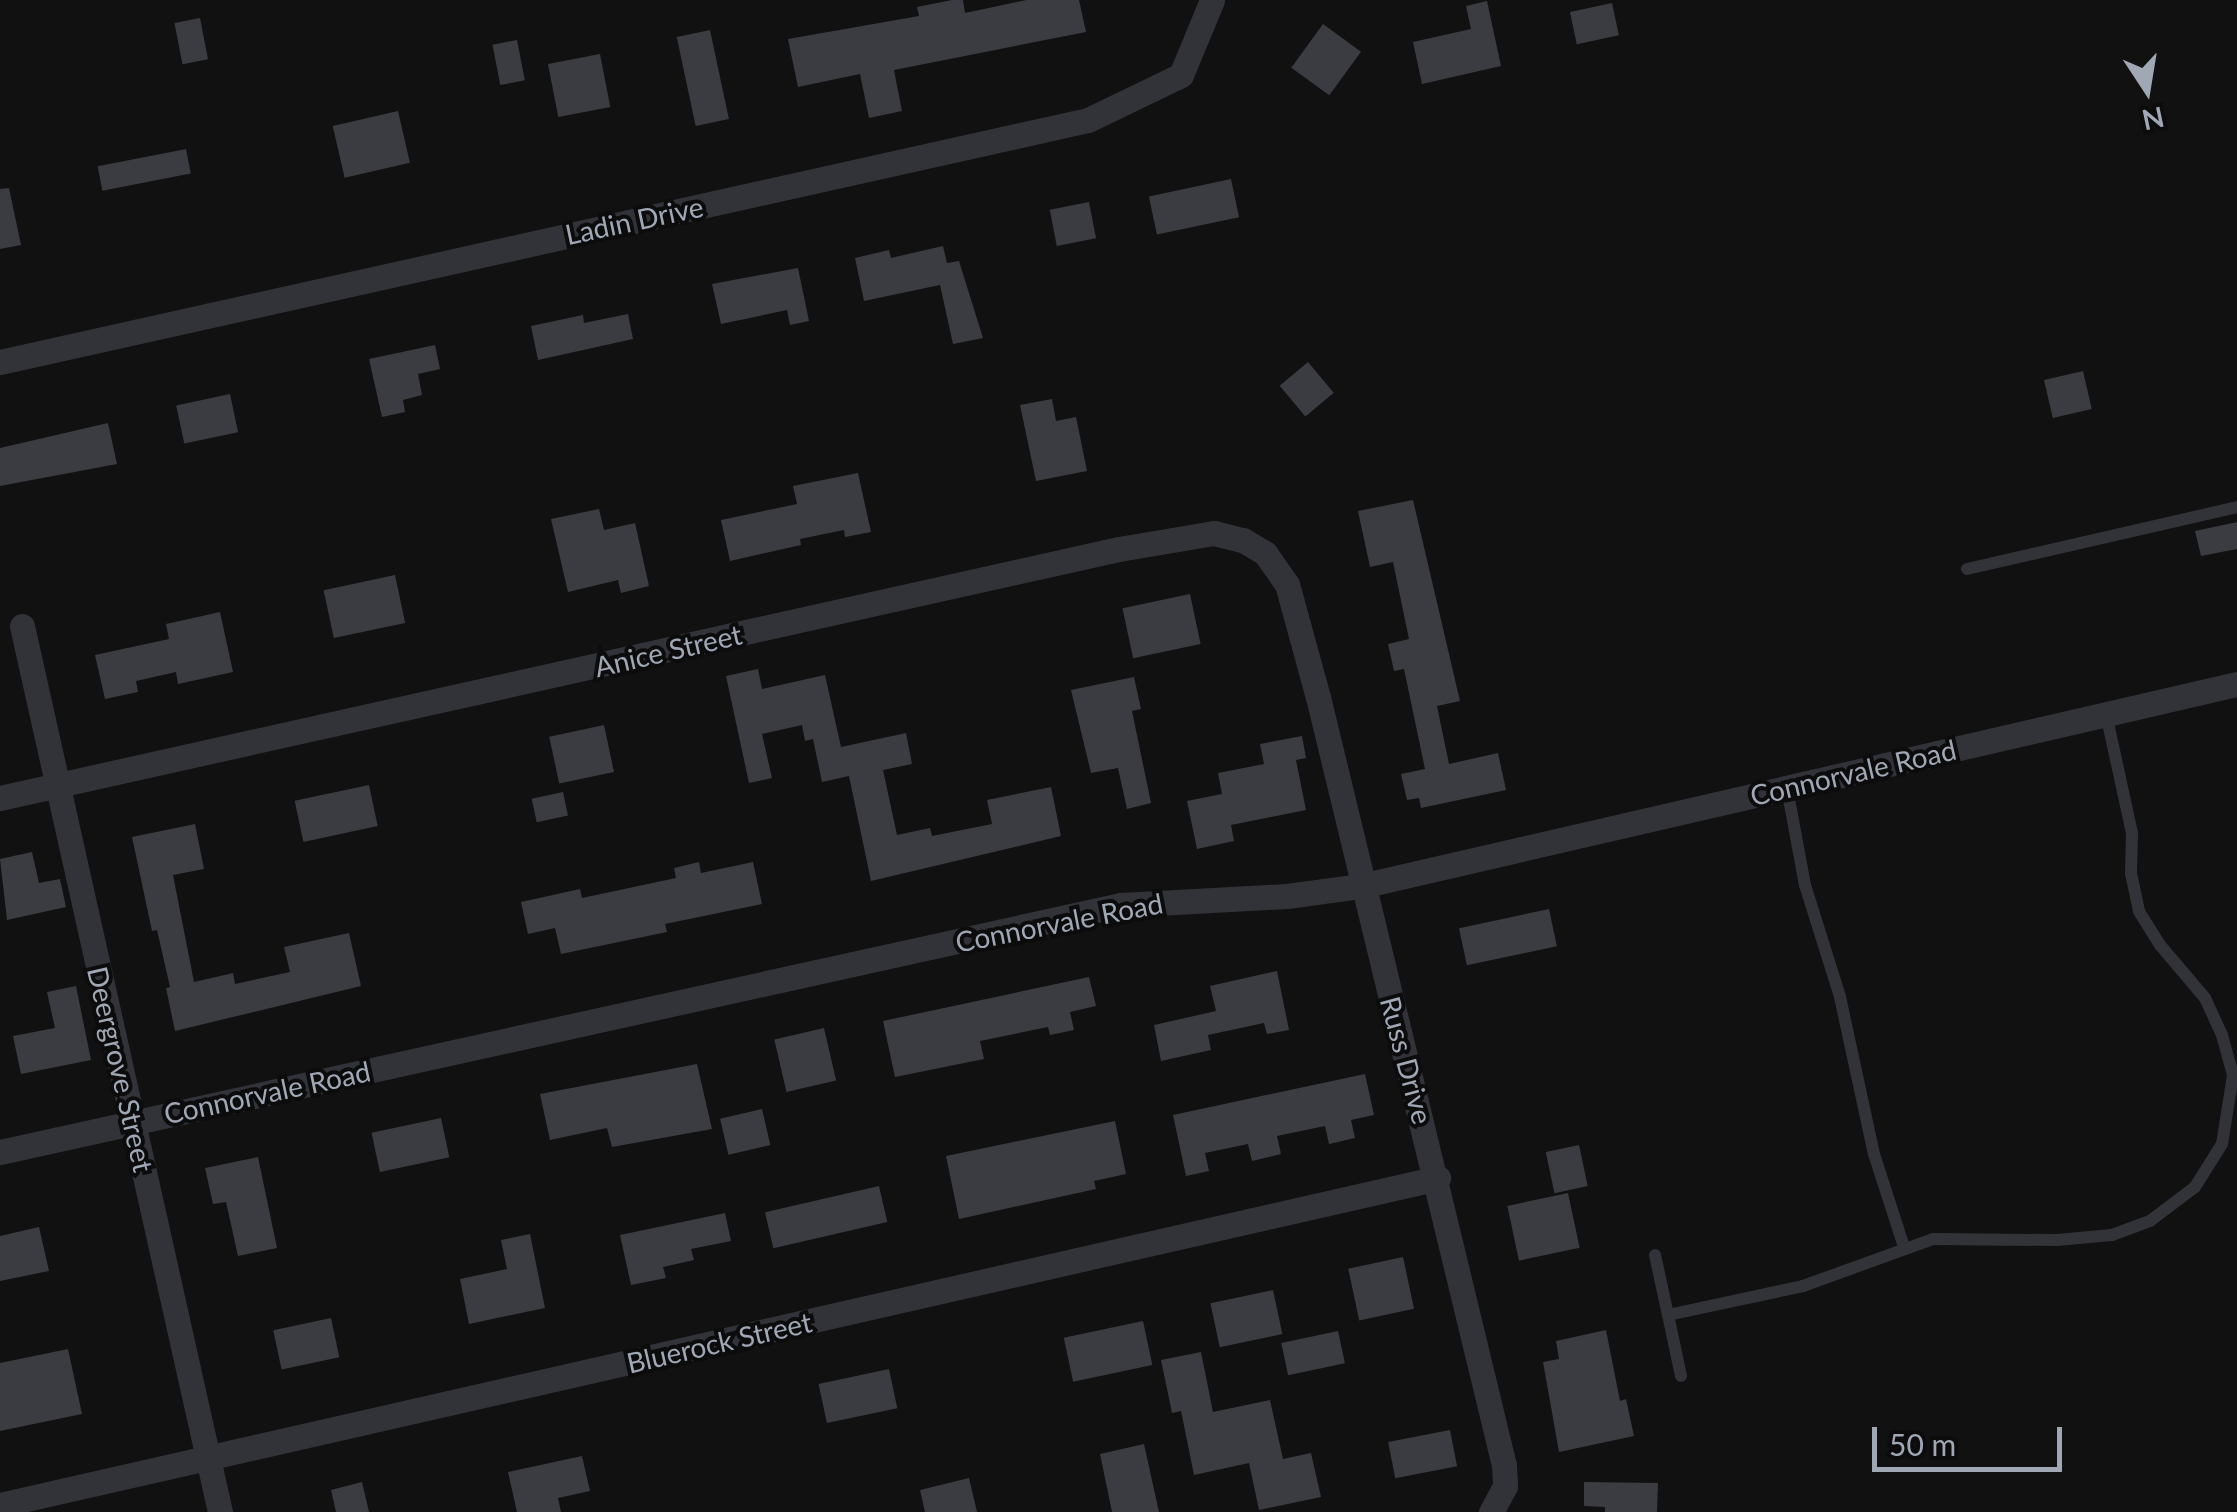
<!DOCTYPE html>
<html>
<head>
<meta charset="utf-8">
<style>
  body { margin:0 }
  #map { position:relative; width:2237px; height:1512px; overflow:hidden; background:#111112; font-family:Lato,sans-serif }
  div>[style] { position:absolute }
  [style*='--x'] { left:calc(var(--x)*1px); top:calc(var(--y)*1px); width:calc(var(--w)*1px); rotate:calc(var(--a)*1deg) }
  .building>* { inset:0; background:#3a3c41; transform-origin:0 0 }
  .lane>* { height:12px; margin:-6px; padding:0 6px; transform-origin:6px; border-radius:6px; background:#313338 }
  .street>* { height:25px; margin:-12.5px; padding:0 12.5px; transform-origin:12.5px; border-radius:12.5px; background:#313338 }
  span { translate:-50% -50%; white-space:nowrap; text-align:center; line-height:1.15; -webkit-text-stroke:8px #0c0c0d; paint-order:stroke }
  .street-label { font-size:28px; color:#a0a7b5 }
  .north { position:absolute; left:2097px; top:40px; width:100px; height:100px; -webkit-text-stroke:8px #0c0c0d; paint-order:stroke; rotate:168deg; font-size:28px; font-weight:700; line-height:40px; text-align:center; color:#a0a7b5 }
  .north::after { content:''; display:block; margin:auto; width:35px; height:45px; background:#a0a7b5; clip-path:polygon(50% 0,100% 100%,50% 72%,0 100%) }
  .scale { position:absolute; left:1872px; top:1427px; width:190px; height:45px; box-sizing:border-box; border:5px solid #a0a7b5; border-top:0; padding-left:12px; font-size:30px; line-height:35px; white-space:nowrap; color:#a0a7b5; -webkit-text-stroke:8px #0c0c0d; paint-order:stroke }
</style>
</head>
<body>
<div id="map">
  <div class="building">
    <i style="clip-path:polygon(952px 0,963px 0,965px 13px,1026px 0,1079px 0,1086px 32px,894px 70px,902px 111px,869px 118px,860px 74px,798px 87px,788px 39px,919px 16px,917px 7px)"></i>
    <i style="clip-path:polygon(1487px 1px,1501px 66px,1422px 84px,1413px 42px,1471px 29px,1466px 6px)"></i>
    <i style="left:1612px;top:3px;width:33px;height:43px;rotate:78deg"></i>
    <i style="left:200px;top:18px;width:42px;height:26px;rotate:79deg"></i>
    <i style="left:1323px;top:24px;width:47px;height:54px;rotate:36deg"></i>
    <i style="left:710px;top:30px;width:91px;height:34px;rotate:78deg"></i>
    <i style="left:517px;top:40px;width:41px;height:25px;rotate:79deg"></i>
    <i style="left:600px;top:54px;width:54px;height:53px;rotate:79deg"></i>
    <i style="left:398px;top:111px;width:53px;height:67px;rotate:77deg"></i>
    <i style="left:186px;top:149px;width:25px;height:90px;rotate:79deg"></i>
    <i style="left:1231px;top:179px;width:39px;height:84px;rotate:78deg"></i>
    <i style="clip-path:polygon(9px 188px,21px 245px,0 249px,0 189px)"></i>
    <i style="left:1089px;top:202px;width:37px;height:40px;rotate:79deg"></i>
    <i style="clip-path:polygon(943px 246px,947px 263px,959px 261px,983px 338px,953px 344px,940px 285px,864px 301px,855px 258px,889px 250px,891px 258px)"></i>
    <i style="clip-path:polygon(798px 268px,809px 321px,790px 325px,787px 310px,721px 324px,712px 284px)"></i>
    <i style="clip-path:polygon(628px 314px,633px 339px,538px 360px,531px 326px,583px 315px,584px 323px)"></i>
    <i style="clip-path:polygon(435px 345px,440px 369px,418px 374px,422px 395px,403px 400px,405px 412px,382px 417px,369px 359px)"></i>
    <i style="left:1308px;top:362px;width:40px;height:37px;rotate:50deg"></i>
    <i style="left:2083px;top:371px;width:39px;height:40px;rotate:77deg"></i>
    <i style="left:230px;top:394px;width:39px;height:55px;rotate:78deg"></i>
    <i style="clip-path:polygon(1052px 399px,1056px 421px,1076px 417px,1087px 471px,1036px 481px,1020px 405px)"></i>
    <i style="clip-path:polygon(108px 423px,117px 464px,0 486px,0 448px)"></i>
    <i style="clip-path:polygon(858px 473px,871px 532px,845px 537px,844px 530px,800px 539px,801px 545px,730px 561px,721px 520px,797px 504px,793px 486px)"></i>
    <i style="clip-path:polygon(1413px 500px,1460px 701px,1437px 706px,1449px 764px,1498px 753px,1506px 790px,1421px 808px,1419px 798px,1407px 800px,1401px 774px,1425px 769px,1404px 669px,1394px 671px,1388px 644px,1409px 639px,1393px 562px,1370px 567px,1358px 511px)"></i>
    <i style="clip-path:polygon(599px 509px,604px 530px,635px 523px,649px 586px,621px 593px,618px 580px,568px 592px,551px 519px)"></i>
    <i style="clip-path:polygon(2237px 522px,2237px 549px,2201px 556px,2195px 531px)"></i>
    <i style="left:395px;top:575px;width:49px;height:73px;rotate:78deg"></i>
    <i style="left:1190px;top:594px;width:51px;height:69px;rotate:78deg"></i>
    <i style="clip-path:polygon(220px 612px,233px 672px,178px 684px,176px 672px,136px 681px,138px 692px,105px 699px,95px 655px,169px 639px,166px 624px)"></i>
    <i style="clip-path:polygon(758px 669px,762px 689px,825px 675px,841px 747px,906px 733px,912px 764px,883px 770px,897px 835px,930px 828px,932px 836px,992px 824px,987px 800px,1051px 787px,1061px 836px,871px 881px,849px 776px,822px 782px,813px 739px,805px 741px,802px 725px,762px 734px,772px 778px,749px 783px,726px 676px)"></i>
    <i style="clip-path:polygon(1134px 677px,1141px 709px,1132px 711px,1151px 803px,1127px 809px,1118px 768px,1091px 773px,1071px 690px)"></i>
    <i style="left:604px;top:725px;width:48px;height:56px;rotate:78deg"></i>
    <i style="clip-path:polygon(1302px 736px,1306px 758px,1296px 760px,1306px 810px,1231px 825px,1234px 841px,1197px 849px,1187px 801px,1222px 794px,1218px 773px,1264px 764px,1260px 744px)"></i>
    <i style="left:369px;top:785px;width:42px;height:76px;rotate:78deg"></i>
    <i style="left:563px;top:792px;width:24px;height:32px;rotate:78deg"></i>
    <i style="clip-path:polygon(195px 824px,204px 869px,173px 875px,194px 982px,233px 973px,235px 984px,290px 972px,284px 947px,349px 933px,361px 986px,175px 1031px,166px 988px,170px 987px,157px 930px,152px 931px,132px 837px)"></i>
    <i style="clip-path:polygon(32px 852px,39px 883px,60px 879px,66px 907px,7px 920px,0 859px)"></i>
    <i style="clip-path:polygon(699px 862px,701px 873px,753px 862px,762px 904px,665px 924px,667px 932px,561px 954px,555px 928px,528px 934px,521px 902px,580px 889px,582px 898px,676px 878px,674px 868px)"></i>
    <i style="left:1549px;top:909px;width:38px;height:92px;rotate:78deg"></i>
    <i style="clip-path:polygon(1277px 971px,1289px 1030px,1267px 1034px,1264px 1023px,1208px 1035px,1211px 1050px,1161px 1061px,1154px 1025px,1216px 1011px,1210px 986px)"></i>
    <i style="clip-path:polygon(1089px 977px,1096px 1006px,1070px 1012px,1074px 1030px,1050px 1035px,1048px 1027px,980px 1041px,984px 1059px,895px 1077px,883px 1021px)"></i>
    <i style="clip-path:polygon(76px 986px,91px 1060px,21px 1074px,13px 1036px,55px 1028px,47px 992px)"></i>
    <i style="left:824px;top:1028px;width:54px;height:51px;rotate:77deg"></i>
    <i style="clip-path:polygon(697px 1064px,712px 1129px,612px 1147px,607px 1128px,550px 1140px,540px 1094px)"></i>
    <i style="clip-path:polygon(1365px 1074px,1374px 1115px,1351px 1120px,1355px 1138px,1329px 1144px,1325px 1126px,1277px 1136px,1281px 1154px,1252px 1161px,1248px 1144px,1205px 1153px,1209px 1171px,1186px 1176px,1173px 1115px)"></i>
    <i style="left:762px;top:1109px;width:37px;height:43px;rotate:77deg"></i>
    <i style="left:441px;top:1118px;width:40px;height:71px;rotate:78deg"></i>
    <i style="clip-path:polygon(1115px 1121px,1126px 1174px,1094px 1181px,1096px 1189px,959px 1219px,946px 1156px)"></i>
    <i style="left:1579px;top:1145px;width:42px;height:34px;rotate:78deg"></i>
    <i style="clip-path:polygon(258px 1157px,277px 1248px,238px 1256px,226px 1202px,213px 1204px,205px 1168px)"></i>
    <i style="left:879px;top:1186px;width:37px;height:117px;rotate:77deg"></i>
    <i style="left:1568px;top:1193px;width:56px;height:62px;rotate:78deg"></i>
    <i style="clip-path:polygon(725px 1213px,731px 1241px,691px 1249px,694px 1260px,663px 1267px,666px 1278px,631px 1285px,620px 1235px)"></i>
    <i style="clip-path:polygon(39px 1227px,49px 1271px,0 1281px,0 1236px)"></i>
    <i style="clip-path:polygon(530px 1234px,545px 1308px,469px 1324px,460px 1279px,507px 1269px,501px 1240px)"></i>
    <i style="left:1403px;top:1257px;width:53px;height:56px;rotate:78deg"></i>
    <i style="left:1273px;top:1290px;width:45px;height:64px;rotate:78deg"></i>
    <i style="left:331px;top:1318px;width:40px;height:59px;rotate:78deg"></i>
    <i style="left:1143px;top:1321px;width:45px;height:81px;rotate:78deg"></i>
    <i style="clip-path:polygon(1606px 1330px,1620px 1401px,1626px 1399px,1634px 1436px,1559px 1452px,1543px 1362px,1559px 1359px,1556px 1341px)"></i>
    <i style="left:1338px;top:1331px;width:33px;height:58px;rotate:78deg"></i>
    <i style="clip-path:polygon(68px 1349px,82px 1414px,0 1431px,0 1363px)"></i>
    <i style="clip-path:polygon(1201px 1352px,1213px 1412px,1270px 1400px,1283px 1459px,1311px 1453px,1321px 1497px,1259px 1510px,1249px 1463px,1194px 1475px,1181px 1411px,1172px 1413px,1161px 1360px)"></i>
    <i style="left:889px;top:1369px;width:40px;height:72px;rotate:78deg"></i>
    <i style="left:1450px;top:1430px;width:37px;height:63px;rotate:79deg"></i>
    <i style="clip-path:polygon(1144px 1444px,1159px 1512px,1112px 1512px,1100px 1454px)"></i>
    <i style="clip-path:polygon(582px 1456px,590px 1491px,558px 1498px,561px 1512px,517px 1512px,508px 1472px)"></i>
    <i style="clip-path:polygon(969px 1478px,977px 1512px,925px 1512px,920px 1490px)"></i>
    <i style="clip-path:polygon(362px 1482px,369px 1512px,336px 1512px,331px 1490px)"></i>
    <i style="clip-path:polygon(1584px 1482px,1658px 1483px,1657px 1512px,1605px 1512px,1605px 1507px,1584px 1506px)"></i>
  </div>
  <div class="lane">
    <i style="--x:1967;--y:569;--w:277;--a:-12.9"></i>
    <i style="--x:1787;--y:788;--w:99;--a:79.5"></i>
    <i style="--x:1805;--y:885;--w:117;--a:72.6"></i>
    <i style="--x:1840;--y:997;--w:161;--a:77.8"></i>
    <i style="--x:1874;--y:1154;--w:98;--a:72.1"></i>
    <i style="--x:1655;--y:1255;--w:61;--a:77.8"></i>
    <i style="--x:1681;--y:1376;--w:62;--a:-102"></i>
    <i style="--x:1668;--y:1315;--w:138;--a:-12.1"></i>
    <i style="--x:1803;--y:1286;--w:138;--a:-19.9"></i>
    <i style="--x:1933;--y:1239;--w:124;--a:0.5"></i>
    <i style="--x:2057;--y:1240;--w:55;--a:-5.2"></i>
    <i style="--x:2112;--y:1235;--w:40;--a:-20.2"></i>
    <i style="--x:2150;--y:1221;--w:56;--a:-37.1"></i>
    <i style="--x:2195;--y:1187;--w:51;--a:-57.9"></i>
    <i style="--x:2222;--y:1144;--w:70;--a:-80.9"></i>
    <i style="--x:2233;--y:1075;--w:41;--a:-105.4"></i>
    <i style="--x:2222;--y:1035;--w:41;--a:-114.7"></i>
    <i style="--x:2205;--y:998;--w:70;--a:-130.3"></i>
    <i style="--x:2160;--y:945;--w:40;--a:-122"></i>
    <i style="--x:2139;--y:911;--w:38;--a:-102"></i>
    <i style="--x:2131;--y:874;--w:41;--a:-88.6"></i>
    <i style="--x:2132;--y:833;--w:122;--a:-102.3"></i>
  </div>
  <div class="street">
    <i style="--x:0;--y:362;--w:1115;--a:-12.54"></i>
    <i style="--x:1088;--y:120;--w:103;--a:-25.8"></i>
    <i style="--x:1181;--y:75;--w:81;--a:-67.5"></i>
    <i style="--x:22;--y:626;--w:908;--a:77.4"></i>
    <i style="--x:0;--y:798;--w:1146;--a:-12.55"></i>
    <i style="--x:1119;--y:549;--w:96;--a:-9.6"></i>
    <i style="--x:1214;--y:533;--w:30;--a:14"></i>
    <i style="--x:1243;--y:540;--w:26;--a:31"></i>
    <i style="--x:1265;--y:553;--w:38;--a:55"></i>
    <i style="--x:1287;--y:584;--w:117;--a:74.7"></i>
    <i style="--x:1318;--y:697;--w:790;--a:76.39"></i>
    <i style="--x:1504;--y:1465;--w:21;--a:87"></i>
    <i style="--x:1505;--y:1486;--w:30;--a:118"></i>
    <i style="--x:0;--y:1152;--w:1148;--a:-12.43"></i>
    <i style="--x:1121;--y:905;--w:166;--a:-3.1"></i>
    <i style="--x:1287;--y:896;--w:75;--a:-7.7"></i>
    <i style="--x:1361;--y:886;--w:899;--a:-12.99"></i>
    <i style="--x:0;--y:1505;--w:1475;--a:-12.81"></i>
  </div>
  <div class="street-label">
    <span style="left:634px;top:220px;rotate:-12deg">Ladin Drive</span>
    <span style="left:668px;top:650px;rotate:-13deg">Anice Street</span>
    <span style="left:1853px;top:772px;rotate:-13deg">Connorvale Road</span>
    <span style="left:1059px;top:922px;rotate:-11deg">Connorvale Road</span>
    <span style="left:1407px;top:1060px;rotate:75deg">Russ Drive</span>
    <span style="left:121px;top:1069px;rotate:77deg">Deergrove Street</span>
    <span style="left:267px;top:1092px;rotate:-12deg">Connorvale Road</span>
    <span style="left:719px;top:1342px;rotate:-13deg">Bluerock Street</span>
  </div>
  <div class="north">N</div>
  <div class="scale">50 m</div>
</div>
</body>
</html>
